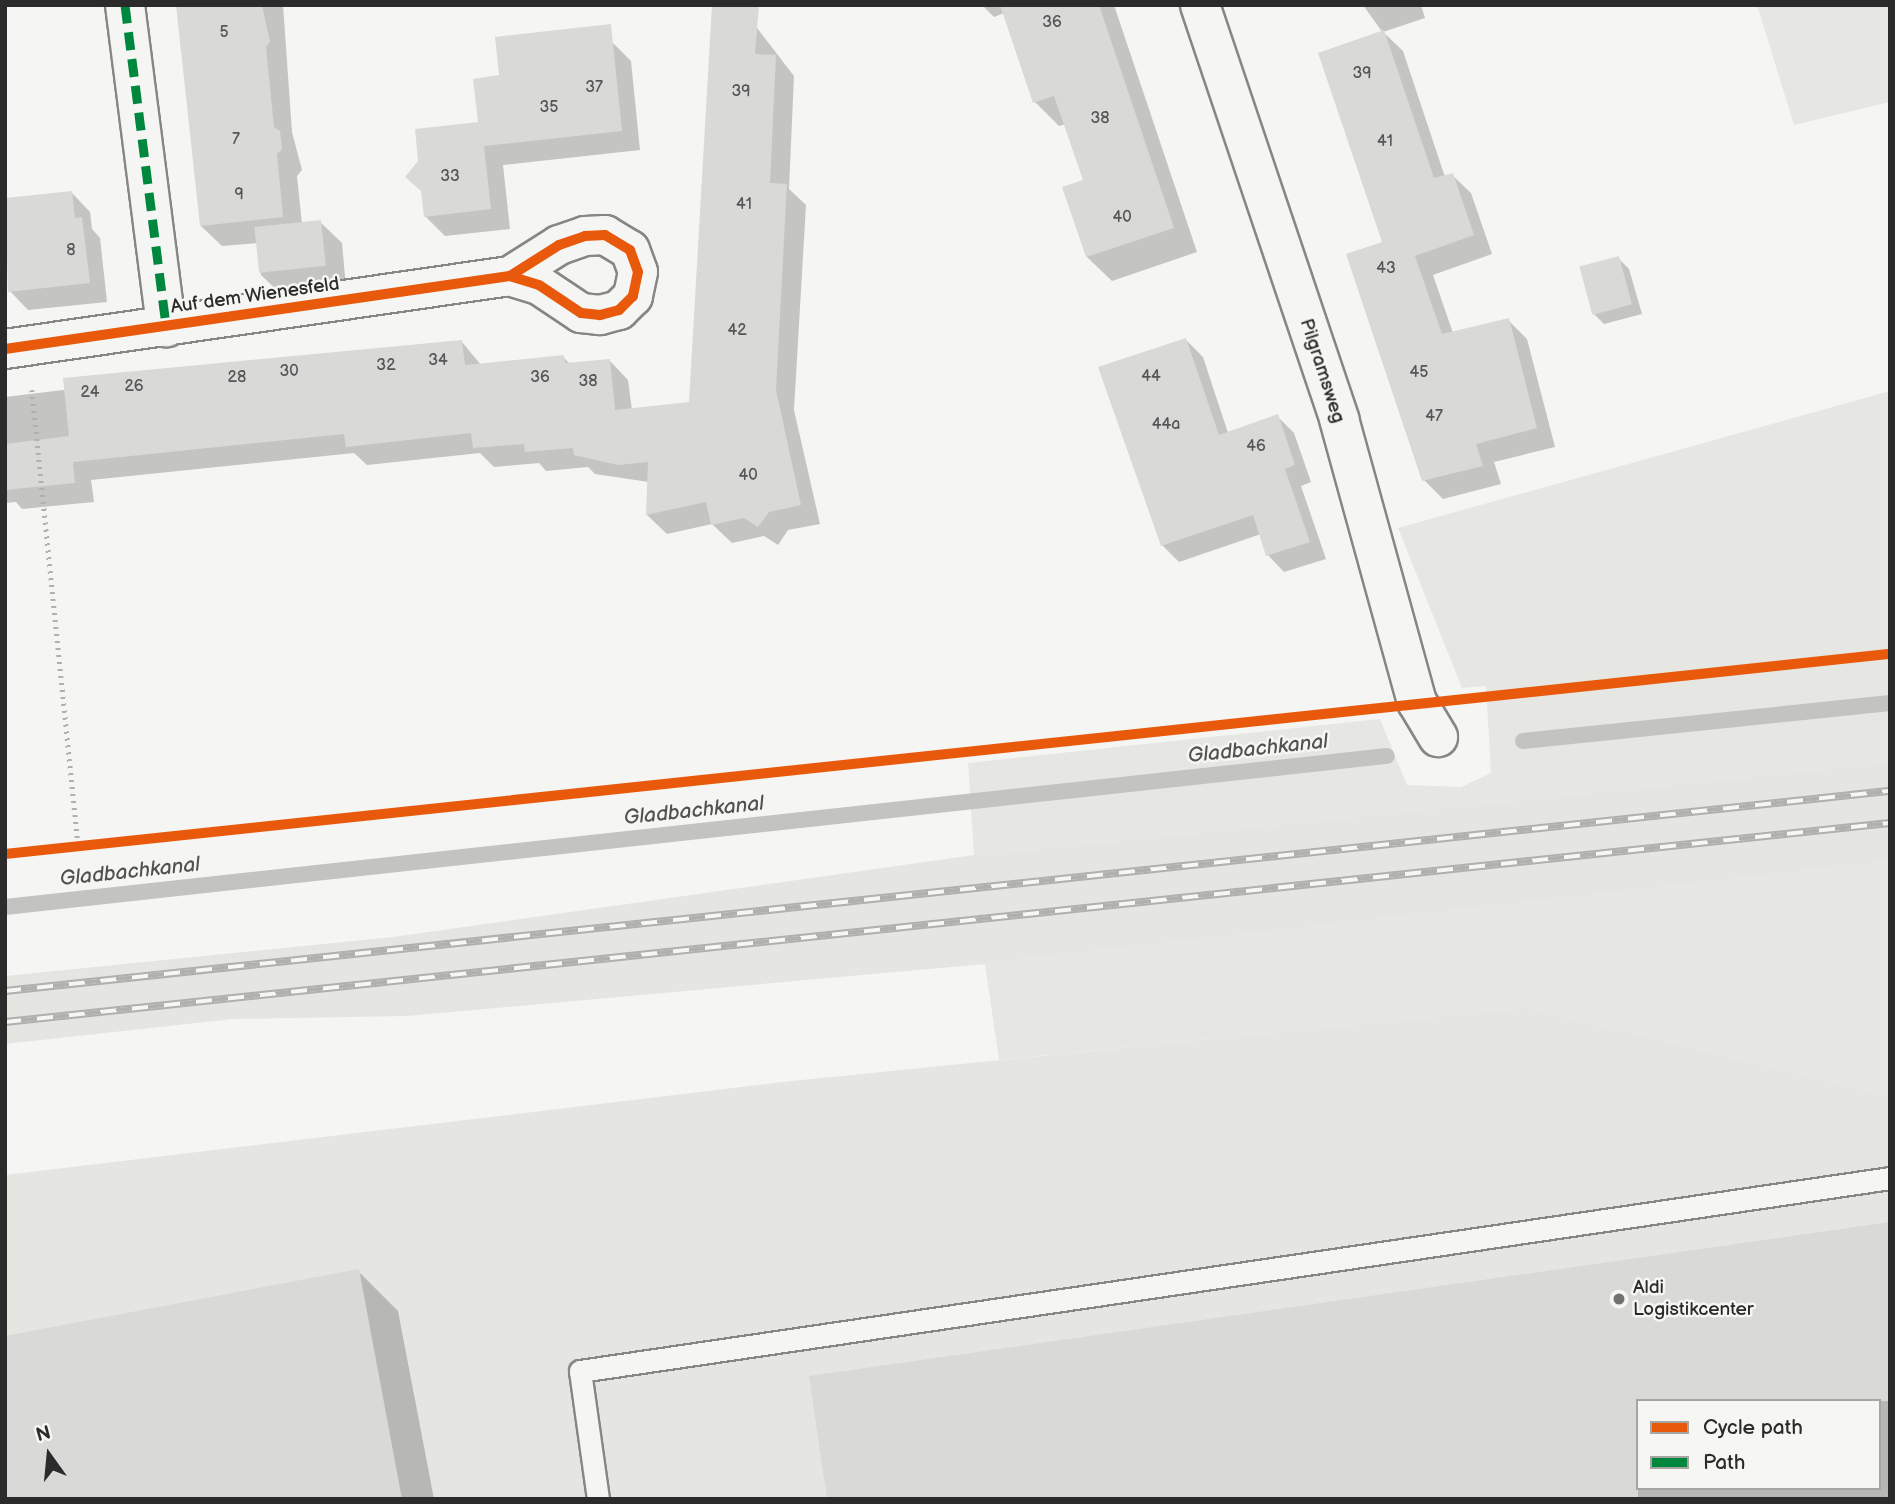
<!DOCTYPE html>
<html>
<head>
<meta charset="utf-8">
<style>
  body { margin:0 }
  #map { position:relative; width:1895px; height:1504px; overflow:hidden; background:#f5f5f3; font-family:"Balsamiq Sans",sans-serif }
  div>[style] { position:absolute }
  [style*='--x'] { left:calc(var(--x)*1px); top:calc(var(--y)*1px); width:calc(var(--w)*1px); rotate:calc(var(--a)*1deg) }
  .built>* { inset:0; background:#e5e5e2 }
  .green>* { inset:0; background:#e6e6e2 }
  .shadow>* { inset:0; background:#0003 }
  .stream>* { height:16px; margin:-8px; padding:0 8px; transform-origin:8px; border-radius:8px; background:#c3c3c1 }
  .building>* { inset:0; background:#d9d9d8; transform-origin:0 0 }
  .path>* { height:4.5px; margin-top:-2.25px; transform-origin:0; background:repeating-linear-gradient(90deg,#b0b0af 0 2px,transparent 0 7px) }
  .roads { filter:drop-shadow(2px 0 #868685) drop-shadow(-2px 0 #868685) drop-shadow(0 2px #868685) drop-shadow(0 -2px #868685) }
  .service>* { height:21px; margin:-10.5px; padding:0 10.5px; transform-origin:10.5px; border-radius:10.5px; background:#f5f5f3 }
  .minor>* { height:38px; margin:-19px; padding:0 19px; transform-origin:19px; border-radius:19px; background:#f5f5f3 }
  .rail>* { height:8px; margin-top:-4px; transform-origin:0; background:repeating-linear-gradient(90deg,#f6f6f2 0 16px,#b0b0af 0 32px); box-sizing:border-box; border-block:2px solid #b0b0af }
  .quiet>* { height:9px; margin-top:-4.5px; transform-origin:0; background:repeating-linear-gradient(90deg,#00873e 0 18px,transparent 0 27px) }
  .cycleway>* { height:10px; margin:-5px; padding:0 5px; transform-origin:5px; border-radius:5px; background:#e8590c }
  .dots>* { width:19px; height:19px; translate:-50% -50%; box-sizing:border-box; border:4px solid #f6f6f2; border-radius:50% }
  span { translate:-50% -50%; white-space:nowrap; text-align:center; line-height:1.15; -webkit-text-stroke:5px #f6f6f2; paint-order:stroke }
  .number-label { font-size:16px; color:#565656 }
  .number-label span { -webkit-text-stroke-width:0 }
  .street-label { font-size:19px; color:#2b2b2b }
  .poi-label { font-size:19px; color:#2b2b2b }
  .left { translate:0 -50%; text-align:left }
  .water-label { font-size:21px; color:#525251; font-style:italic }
  .frame { position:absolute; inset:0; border:7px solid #2b2b2b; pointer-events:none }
  .legend { position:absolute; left:1636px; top:1399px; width:245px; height:91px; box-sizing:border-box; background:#f6f6f2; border:2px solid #a5a5a2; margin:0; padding:9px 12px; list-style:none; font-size:21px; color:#2b2b2b }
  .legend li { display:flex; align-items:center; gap:14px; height:35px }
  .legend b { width:35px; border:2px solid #a5a5a2 }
  .north { position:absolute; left:14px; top:1420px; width:70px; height:70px; -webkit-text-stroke:5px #f6f6f2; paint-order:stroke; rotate:345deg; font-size:19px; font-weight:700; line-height:28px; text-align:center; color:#2b2b2b }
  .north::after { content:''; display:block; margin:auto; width:24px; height:32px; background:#2b2b2b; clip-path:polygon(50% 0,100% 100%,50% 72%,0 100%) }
</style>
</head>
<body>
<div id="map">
  <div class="built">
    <i style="clip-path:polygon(1890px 762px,1890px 862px,985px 964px,407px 1016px,233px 1019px,5px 1044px,5px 976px,393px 937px,974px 855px)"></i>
    <i style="clip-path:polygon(evenodd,1526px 1007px,1890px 1095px,1890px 1499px,5px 1499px,5px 1175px,792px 1081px,1526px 1007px,1638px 1401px,1879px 1401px,1879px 1488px,1638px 1488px,1638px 1401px)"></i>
  </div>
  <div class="green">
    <i style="clip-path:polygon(1757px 5px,1890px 5px,1890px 102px,1794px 125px)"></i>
    <i style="clip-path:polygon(1890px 391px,1890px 762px,974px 855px,968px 763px,1380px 719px,1407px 785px,1461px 787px,1491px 773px,1486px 686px,1462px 688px,1398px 528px)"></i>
    <i style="clip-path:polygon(1890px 862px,1890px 1095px,1526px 1007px,999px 1060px,985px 964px)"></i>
  </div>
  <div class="shadow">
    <i style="clip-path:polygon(178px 5px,283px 5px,292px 132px,302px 170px,297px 176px,302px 224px,320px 222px,342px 243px,346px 287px,283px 296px,261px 275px,258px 243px,222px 246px,201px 226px)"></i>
    <i style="clip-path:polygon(982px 5px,1114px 5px,1197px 252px,1112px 281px,1087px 257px,1065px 188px,1085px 181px,1066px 124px,1059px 126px,1035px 102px,1004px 13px,994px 17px)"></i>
    <i style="clip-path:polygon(1363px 5px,1421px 5px,1425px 18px,1383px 32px,1403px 51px,1445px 177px,1452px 175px,1471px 193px,1492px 254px,1433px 275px,1453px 333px,1508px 320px,1527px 339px,1555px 447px,1494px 462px,1501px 484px,1443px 499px,1424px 480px,1384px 243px,1383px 33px)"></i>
    <i style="clip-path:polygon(757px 28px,794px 76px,789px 189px,806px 205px,794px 410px,820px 524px,788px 530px,778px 545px,764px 536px,732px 543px,712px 524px,667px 534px,647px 515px,649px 482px,595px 474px,588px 467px,546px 471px,539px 463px,494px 467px,480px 453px,367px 465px,354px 453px,91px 480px,94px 502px,22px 509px,16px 502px,5px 503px,5px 397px,462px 342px,481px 365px,563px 357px,570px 364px,609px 360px,628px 380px,632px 410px,691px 404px)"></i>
    <i style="clip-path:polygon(612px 42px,631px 61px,640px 150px,503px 165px,510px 229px,445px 236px,425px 216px,480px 124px,501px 77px)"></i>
    <i style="clip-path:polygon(72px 193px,90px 212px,92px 229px,100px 238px,107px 302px,28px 310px,10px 291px,5px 227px)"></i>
    <i style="clip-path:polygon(1618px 258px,1629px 269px,1642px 314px,1604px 324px,1594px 314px)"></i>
    <i style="clip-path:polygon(1186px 340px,1203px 357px,1228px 433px,1277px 416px,1294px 433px,1311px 482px,1301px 486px,1326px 559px,1284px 572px,1268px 555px,1261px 534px,1179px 562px,1162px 545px)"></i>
    <i style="clip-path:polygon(evenodd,1890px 1223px,1890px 1499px,829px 1499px,1890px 1223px,1638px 1401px,1879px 1401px,1879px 1488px,1638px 1488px,1638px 1401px)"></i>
    <i style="clip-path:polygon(358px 1271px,398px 1311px,434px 1499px,5px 1499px)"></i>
  </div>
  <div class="stream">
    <i style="--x:1523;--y:741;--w:369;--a:-5.9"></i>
    <i style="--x:5;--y:907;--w:1390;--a:-6.24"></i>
  </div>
  <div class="building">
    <i style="clip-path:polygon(176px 5px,262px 5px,270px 42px,266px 47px,274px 127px,280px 131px,282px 149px,277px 154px,283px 217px,200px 226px)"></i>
    <i style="clip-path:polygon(712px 5px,759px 5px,755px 54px,776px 55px,770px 183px,787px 184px,776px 390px,801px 505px,769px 512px,758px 527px,744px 518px,711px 525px,706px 502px,646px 515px,648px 462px,618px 465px,574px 455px,573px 448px,525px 452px,524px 444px,473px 448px,471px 433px,346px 447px,344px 434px,73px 462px,75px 483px,5px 490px,5px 444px,69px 436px,63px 378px,462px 340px,465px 365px,564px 355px,565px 363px,610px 359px,615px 410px,689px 402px)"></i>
    <i style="clip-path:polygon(1000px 5px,1099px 5px,1174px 228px,1086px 257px,1062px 187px,1083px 180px,1054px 96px,1033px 103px)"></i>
    <i style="clip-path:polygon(611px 24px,622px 131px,484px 146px,491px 209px,424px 217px,421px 191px,405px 177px,418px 161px,415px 129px,478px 122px,473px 79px,499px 75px,495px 37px)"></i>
    <i style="clip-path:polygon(1384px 30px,1434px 178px,1453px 173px,1474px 235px,1415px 256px,1442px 334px,1509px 318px,1537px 428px,1476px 444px,1483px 466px,1422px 481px,1346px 254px,1382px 242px,1318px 53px)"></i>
    <i style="clip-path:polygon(72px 191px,75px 218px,82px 217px,90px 283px,8px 292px,5px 198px)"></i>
    <i style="left:321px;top:220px;width:46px;height:67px;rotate:84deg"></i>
    <i style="left:1619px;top:256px;width:50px;height:41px;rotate:75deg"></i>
    <i style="clip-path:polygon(1186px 338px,1219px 435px,1278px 414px,1295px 465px,1285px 469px,1310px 542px,1266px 556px,1253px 515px,1161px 546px,1098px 367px)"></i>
    <i style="clip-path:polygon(1890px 1222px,1890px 1401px,1638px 1401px,1638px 1499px,827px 1499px,809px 1376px)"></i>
    <i style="clip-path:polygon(359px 1269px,402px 1499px,5px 1499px,5px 1336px)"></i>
  </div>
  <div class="path">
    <i style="--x:32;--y:390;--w:458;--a:84.2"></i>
  </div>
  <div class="roads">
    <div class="service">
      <i style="--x:598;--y:1499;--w:129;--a:-98"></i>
      <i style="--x:580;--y:1371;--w:1324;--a:-8.38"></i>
    </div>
    <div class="minor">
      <i style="--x:125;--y:5;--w:325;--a:82.7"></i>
      <i style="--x:1200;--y:5;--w:437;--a:71.4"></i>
      <i style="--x:1339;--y:419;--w:294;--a:74.6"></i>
      <i style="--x:1417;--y:702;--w:41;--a:59"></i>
      <i style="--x:5;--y:349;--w:510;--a:-8.23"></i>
      <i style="--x:510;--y:276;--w:58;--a:-32.3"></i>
      <i style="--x:559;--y:245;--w:28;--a:-19"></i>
      <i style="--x:585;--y:236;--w:20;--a:-3"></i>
      <i style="--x:605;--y:235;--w:29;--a:31"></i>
      <i style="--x:630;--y:250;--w:23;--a:70"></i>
      <i style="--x:638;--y:272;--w:25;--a:102"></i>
      <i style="--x:633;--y:296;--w:20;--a:135"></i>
      <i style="--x:619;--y:310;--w:20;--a:165"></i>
      <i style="--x:600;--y:315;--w:19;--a:-174"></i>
      <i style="--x:581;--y:313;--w:50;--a:-146.3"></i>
      <i style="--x:539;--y:285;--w:30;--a:-163"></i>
    </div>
  </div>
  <div class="rail">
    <i style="--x:5;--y:991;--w:1896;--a:-6.06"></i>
    <i style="--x:5;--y:1022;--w:1895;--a:-6.03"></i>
  </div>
  <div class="quiet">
    <i style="--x:125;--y:5;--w:325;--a:82.7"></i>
  </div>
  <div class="cycleway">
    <i style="--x:5;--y:349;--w:510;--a:-8.23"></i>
    <i style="--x:510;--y:276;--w:58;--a:-32.3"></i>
    <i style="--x:559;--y:245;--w:28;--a:-19"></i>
    <i style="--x:585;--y:236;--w:20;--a:-3"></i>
    <i style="--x:605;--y:235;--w:29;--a:31"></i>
    <i style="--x:630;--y:250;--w:23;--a:70"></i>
    <i style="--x:638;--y:272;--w:25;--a:102"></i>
    <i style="--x:633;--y:296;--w:20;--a:135"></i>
    <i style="--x:619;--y:310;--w:20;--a:165"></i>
    <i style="--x:600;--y:315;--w:19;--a:-174"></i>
    <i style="--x:581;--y:313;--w:50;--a:-146.3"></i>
    <i style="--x:539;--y:285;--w:30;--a:-163"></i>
    <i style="--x:5;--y:854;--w:1896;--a:-6.06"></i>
  </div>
  <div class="dots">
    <i style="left:1619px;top:1299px;background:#727271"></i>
  </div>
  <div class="number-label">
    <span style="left:1052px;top:23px">36</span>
    <span style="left:224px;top:33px">5</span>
    <span style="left:1362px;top:74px">39</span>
    <span style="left:594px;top:88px">37</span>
    <span style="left:741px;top:92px">39</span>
    <span style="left:549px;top:108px">35</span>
    <span style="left:1100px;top:119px">38</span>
    <span style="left:236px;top:140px">7</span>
    <span style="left:1385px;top:142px">41</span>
    <span style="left:450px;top:177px">33</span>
    <span style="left:239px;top:195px">9</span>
    <span style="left:744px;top:205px">41</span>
    <span style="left:1122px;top:218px">40</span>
    <span style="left:71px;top:251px">8</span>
    <span style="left:1386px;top:269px">43</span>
    <span style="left:737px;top:331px">42</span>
    <span style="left:438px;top:361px">34</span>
    <span style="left:386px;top:366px">32</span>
    <span style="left:289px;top:372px">30</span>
    <span style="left:1419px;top:373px">45</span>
    <span style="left:1151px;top:377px">44</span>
    <span style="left:237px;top:378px">28</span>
    <span style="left:540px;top:378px">36</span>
    <span style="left:588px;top:382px">38</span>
    <span style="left:134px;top:387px">26</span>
    <span style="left:90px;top:393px">24</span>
    <span style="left:1434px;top:417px">47</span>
    <span style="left:1166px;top:425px">44a</span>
    <span style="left:1256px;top:447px">46</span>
    <span style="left:748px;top:476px">40</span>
  </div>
  <div class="street-label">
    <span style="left:255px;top:296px;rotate:-8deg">Auf dem Wienesfeld</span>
    <span style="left:1322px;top:371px;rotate:72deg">Pilgramsweg</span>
  </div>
  <div class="poi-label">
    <span class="left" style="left:1633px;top:1299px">Aldi<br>Logistikcenter</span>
  </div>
  <div class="water-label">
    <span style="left:1258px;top:749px;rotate:-6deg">Gladbachkanal</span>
    <span style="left:694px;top:811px;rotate:-6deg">Gladbachkanal</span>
    <span style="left:130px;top:872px;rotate:-6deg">Gladbachkanal</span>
  </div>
  <div class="frame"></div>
  <ul class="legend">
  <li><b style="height:9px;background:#e8590c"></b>Cycle path</li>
  <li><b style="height:9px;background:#00873e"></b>Path</li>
  </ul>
  <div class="north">N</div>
</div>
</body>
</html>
